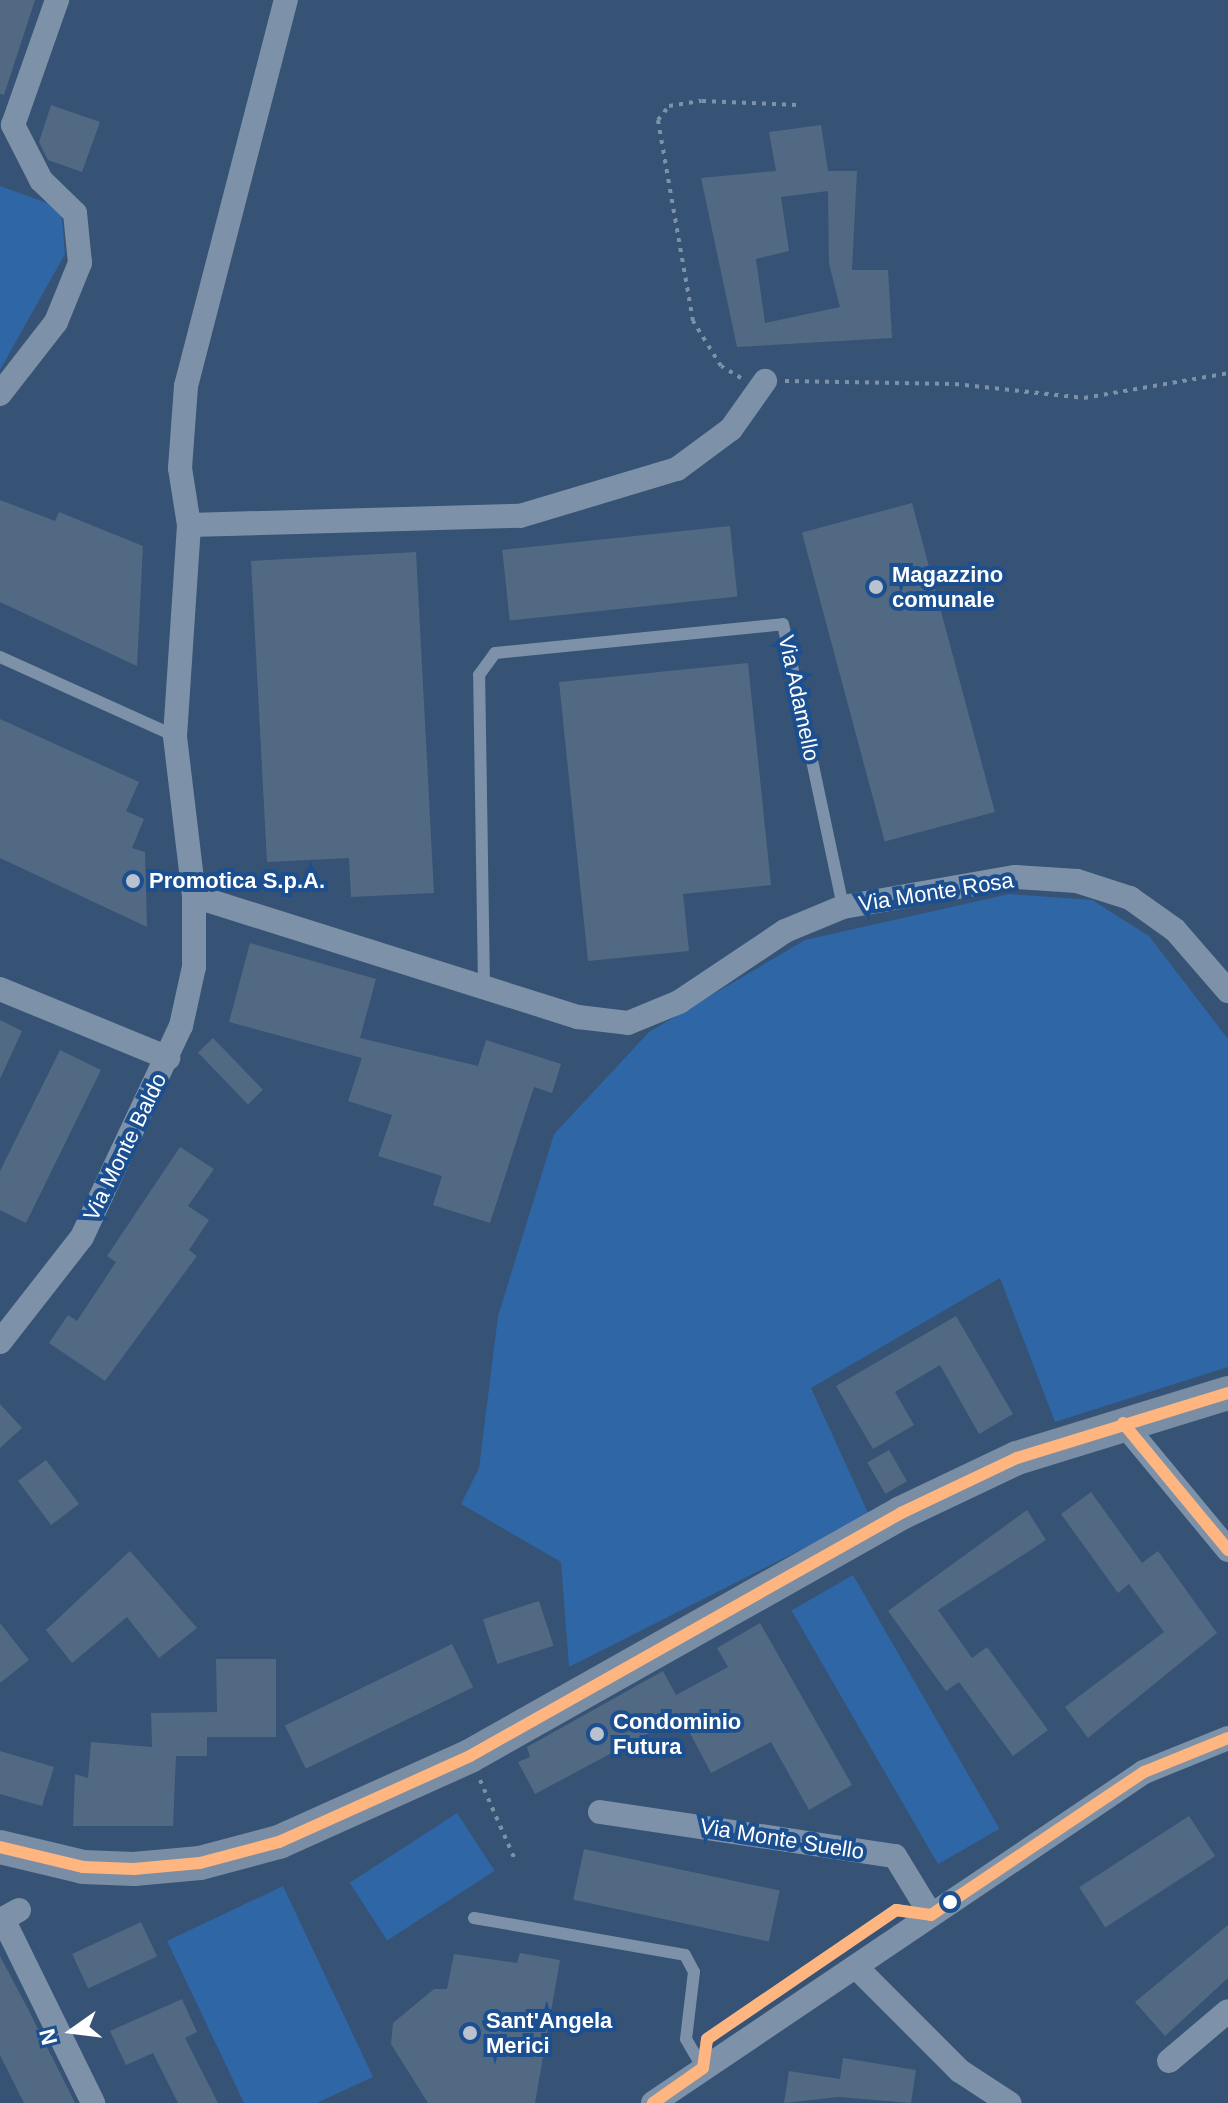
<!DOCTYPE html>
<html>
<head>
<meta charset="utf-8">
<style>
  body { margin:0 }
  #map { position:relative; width:1228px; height:2103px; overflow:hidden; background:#365274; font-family:Arial,sans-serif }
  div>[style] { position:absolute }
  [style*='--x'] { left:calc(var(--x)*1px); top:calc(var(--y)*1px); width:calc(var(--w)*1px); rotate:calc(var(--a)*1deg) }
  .green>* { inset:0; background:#2f66a5; transform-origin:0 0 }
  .building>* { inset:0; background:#526984; transform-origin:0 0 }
  .path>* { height:4px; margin-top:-2px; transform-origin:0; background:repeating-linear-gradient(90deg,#7d92a8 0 4px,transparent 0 10px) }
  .lane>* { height:12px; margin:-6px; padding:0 6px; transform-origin:6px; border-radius:6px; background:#7d92a8 }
  .street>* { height:24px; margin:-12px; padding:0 12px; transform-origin:12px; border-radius:12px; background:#7d92a8 }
  .secondary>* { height:34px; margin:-17px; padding:0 17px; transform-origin:17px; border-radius:17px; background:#798da4 }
  .bus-1>* { height:12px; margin:-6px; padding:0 6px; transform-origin:6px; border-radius:6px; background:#ffb580 }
  .dots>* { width:22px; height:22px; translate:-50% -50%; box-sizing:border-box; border:4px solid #1b4f8f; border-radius:50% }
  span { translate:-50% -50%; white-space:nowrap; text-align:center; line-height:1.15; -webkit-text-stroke:8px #1b4f8f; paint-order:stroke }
  .poi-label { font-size:22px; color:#fff; font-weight:700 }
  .left { translate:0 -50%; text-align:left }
  .street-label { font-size:22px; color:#fff }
  .north { position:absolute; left:32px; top:1991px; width:80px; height:80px; -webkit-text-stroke:6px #1b4f8f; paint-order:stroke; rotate:256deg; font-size:22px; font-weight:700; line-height:32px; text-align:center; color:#fff }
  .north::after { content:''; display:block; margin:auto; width:28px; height:36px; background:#fff; clip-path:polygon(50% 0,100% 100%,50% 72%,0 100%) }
</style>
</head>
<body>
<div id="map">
  <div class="green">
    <i style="clip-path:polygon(0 186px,61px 208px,65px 254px,0 370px)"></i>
    <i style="clip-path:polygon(1009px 894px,1092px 900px,1149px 936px,1228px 1039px,1228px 1367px,1055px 1422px,1000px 1278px,811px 1388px,869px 1515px,569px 1667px,561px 1562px,461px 1504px,479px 1468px,498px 1316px,554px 1134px,649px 1032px,805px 940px)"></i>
    <i style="left:853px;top:1575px;width:293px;height:71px;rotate:60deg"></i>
    <i style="left:457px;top:1813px;width:69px;height:128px;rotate:57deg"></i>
    <i style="clip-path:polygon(283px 1886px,373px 2077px,317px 2103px,244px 2103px,167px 1941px)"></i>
  </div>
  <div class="building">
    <i style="clip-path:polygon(0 0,35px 0,4px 95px,0 94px)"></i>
    <i style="clip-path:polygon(51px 105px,100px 122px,82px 172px,48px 160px,39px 142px)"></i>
    <i style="clip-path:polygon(evenodd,821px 125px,828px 171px,857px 171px,852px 270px,888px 270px,892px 338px,737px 347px,701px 178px,776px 171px,769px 132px,821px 125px,828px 191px,829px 264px,840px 307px,765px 323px,756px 259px,789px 251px,781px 197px,828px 191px)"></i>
    <i style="clip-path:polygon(0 500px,55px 521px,59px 512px,143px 546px,137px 666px,0 602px)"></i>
    <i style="left:912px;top:503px;width:320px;height:114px;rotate:75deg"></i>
    <i style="left:730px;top:526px;width:71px;height:229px;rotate:84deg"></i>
    <i style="clip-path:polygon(416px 552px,434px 893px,351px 897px,349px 858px,267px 862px,251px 561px)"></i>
    <i style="clip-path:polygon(748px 663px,771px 885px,683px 894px,689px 951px,588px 961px,559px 682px)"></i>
    <i style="clip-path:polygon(0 719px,139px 782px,126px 811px,144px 819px,132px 848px,145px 852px,147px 927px,0 858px)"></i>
    <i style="clip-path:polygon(250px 943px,376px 979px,360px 1038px,478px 1066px,486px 1040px,561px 1064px,552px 1093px,534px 1087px,490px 1223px,433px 1205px,442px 1176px,378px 1156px,392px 1115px,348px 1101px,362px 1058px,229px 1022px)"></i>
    <i style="clip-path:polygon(0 1020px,22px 1031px,0 1079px)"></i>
    <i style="left:213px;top:1038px;width:72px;height:21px;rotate:46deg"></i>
    <i style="clip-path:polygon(60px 1050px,101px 1070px,26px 1223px,0 1210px,0 1171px)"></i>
    <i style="clip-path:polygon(180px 1147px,214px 1169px,188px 1206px,209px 1220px,189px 1250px,197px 1256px,105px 1381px,49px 1343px,68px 1315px,77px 1321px,116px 1262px,107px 1256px)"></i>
    <i style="clip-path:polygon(956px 1316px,1013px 1414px,979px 1434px,940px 1365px,895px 1392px,914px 1425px,873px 1449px,836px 1386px)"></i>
    <i style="clip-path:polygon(0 1404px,22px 1428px,0 1448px)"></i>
    <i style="left:889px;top:1450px;width:36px;height:25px;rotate:60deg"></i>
    <i style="left:46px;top:1460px;width:55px;height:35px;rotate:53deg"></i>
    <i style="clip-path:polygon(1091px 1492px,1142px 1563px,1158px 1551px,1217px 1633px,1088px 1738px,1065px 1707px,1164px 1632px,1129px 1584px,1118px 1593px,1061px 1514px)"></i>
    <i style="clip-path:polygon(1027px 1510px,1046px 1540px,938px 1610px,972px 1658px,987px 1647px,1048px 1730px,1013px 1756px,959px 1682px,946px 1691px,888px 1611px)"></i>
    <i style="clip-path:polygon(130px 1551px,197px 1628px,159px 1658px,127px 1617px,72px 1663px,46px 1630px)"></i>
    <i style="left:539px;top:1601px;width:47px;height:59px;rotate:72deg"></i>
    <i style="clip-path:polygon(0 1623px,29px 1660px,0 1683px)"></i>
    <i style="clip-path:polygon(760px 1623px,852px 1785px,809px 1810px,771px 1742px,711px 1773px,681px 1716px,535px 1794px,518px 1762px,530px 1757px,527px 1747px,663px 1671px,676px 1695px,728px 1667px,717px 1648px)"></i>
    <i style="left:452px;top:1644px;width:48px;height:186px;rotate:64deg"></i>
    <i style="clip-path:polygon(216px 1659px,276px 1659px,276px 1737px,207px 1737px,207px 1756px,176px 1756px,173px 1826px,73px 1826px,75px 1774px,88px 1778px,91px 1742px,152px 1747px,151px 1713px,217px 1712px)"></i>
    <i style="clip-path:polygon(0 1751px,54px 1767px,42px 1806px,0 1794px)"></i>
    <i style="left:1189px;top:1816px;width:48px;height:131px;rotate:57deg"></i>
    <i style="left:584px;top:1849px;width:200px;height:52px;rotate:12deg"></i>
    <i style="left:141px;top:1922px;width:38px;height:76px;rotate:65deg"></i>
    <i style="clip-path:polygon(1228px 1925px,1228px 1978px,1165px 2036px,1135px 2002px)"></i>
    <i style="clip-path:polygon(520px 1953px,560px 1960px,535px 2103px,428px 2103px,391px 2044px,393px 2023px,434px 1989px,447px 1989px,454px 1954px,517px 1963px)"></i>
    <i style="clip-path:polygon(0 1956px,29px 2011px,75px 2103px,24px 2103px,0 2055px)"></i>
    <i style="clip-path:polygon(182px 1999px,197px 2032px,185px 2038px,218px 2103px,178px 2103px,153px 2053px,126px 2065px,110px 2031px)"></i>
    <i style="clip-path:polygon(843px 2058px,916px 2070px,911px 2103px,838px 2097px,784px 2103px,789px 2071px,840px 2079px)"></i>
  </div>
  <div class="path">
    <i style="--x:741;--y:378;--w:23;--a:-149"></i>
    <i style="--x:721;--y:366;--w:53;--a:-121.9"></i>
    <i style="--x:693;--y:321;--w:204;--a:-99.9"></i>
    <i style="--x:658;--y:120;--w:18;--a:-52"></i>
    <i style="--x:669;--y:106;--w:33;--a:-9"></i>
    <i style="--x:702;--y:101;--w:95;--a:2.4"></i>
    <i style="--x:785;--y:381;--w:170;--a:1"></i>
    <i style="--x:955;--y:384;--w:130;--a:6.2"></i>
    <i style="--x:1084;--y:398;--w:146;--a:-9.8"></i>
    <i style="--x:480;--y:1780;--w:90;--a:66.3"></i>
  </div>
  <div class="lane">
    <i style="--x:0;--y:657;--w:192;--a:24.3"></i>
    <i style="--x:484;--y:986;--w:311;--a:-90.9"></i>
    <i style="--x:479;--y:675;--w:27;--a:-54"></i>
    <i style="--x:495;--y:653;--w:289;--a:-5.7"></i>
    <i style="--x:783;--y:624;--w:289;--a:78"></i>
    <i style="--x:474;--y:1918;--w:214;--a:9.9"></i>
    <i style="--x:685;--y:1955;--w:19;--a:62"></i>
    <i style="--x:694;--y:1972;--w:67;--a:96.8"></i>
    <i style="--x:686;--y:2039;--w:34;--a:60"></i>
    <i style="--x:703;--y:2067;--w:28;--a:-82"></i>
    <i style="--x:707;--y:2039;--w:229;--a:-34.3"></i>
    <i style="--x:896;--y:1910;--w:32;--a:9"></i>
  </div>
  <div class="street">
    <i style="--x:0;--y:394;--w:91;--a:-52.1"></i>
    <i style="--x:56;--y:322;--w:64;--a:-67.9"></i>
    <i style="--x:80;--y:263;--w:50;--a:-95.7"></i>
    <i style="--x:75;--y:213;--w:47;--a:-135.9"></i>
    <i style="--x:41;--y:180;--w:62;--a:-117"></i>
    <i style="--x:13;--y:125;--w:133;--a:-70.6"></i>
    <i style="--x:189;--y:525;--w:331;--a:-1.6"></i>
    <i style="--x:520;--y:516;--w:164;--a:-16.7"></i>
    <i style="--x:677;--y:469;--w:67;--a:-36.5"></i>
    <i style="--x:731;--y:429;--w:59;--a:-54.7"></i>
    <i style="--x:194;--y:896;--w:403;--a:17.5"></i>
    <i style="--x:578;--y:1017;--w:50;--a:6.8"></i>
    <i style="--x:628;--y:1023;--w:55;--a:-22.4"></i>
    <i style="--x:679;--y:1002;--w:128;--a:-33.8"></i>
    <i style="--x:785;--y:931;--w:63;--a:-22.5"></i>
    <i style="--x:843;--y:907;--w:175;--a:-9.9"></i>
    <i style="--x:1015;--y:877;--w:62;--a:3.7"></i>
    <i style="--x:1077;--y:881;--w:56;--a:17.8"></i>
    <i style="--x:1130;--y:898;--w:55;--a:35.4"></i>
    <i style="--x:1175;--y:930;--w:81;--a:49"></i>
    <i style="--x:0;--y:989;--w:182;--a:22.3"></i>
    <i style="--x:0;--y:1342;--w:133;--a:-52"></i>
    <i style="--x:82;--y:1237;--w:233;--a:-64.9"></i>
    <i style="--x:181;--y:1026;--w:60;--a:-77.6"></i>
    <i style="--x:194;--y:967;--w:71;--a:-90"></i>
    <i style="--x:194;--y:896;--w:161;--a:-96.8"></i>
    <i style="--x:175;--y:736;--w:211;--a:-86.2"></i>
    <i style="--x:189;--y:525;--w:58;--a:-99"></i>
    <i style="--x:180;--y:468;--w:82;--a:-85.8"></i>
    <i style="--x:186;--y:386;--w:399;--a:-75.5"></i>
    <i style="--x:1123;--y:1423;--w:165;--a:50.4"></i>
    <i style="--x:600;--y:1812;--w:298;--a:8.5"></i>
    <i style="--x:895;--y:1856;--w:69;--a:58.6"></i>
    <i style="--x:19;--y:1910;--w:18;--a:151"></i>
    <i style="--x:3;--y:1919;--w:205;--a:63.9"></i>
    <i style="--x:856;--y:1967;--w:147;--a:45"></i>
    <i style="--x:960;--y:2071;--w:59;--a:33.1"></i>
    <i style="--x:1169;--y:2061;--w:77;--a:-40.3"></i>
    <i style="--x:653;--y:2103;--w:592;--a:-33.99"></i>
    <i style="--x:1144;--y:1772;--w:91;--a:-22"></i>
  </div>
  <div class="secondary">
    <i style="--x:0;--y:1847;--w:85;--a:13.5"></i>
    <i style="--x:83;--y:1867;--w:51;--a:2.2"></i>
    <i style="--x:134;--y:1869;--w:66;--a:-5.2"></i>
    <i style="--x:200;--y:1863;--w:82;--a:-14.9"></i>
    <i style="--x:279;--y:1842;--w:209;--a:-24.2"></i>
    <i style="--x:470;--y:1756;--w:495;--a:-29.4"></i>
    <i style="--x:901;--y:1513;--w:128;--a:-25.4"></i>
    <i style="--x:1017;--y:1458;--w:221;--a:-17.1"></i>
  </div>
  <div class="bus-1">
    <i style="--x:1123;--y:1423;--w:165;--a:50.4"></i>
    <i style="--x:0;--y:1847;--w:85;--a:13.5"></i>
    <i style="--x:83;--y:1867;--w:51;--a:2.2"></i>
    <i style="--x:134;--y:1869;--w:66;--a:-5.2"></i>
    <i style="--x:200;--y:1863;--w:82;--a:-14.9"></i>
    <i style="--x:279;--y:1842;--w:209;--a:-24.2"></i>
    <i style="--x:470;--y:1756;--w:495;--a:-29.4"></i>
    <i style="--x:901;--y:1513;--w:128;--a:-25.4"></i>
    <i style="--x:1017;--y:1458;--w:221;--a:-17.1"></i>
    <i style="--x:653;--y:2103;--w:61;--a:-35"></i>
    <i style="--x:703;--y:2068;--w:29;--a:-82"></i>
    <i style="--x:707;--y:2039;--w:229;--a:-34.3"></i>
    <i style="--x:896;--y:1910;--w:35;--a:8"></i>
    <i style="--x:931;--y:1915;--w:257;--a:-33.9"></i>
    <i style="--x:1144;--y:1772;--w:91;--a:-22"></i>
  </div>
  <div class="dots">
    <i style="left:876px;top:587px;background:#b9c2ce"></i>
    <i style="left:133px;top:881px;background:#b9c2ce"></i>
    <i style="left:597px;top:1734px;background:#b9c2ce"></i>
    <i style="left:950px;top:1902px;background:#fff"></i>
    <i style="left:470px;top:2033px;background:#b9c2ce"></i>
  </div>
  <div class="poi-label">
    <span class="left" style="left:892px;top:587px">Magazzino<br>comunale</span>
    <span class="left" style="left:149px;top:881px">Promotica S.p.A.</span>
    <span class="left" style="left:613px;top:1734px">Condominio<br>Futura</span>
    <span class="left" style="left:486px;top:2033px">Sant'Angela<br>Merici</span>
  </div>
  <div class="street-label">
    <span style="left:799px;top:698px;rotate:78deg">Via Adamello</span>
    <span style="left:936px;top:892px;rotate:-9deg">Via Monte Rosa</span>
    <span style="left:125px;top:1147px;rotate:-64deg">Via Monte Baldo</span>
    <span style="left:782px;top:1839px;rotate:9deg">Via Monte Suello</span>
  </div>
  <div class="north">N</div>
</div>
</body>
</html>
